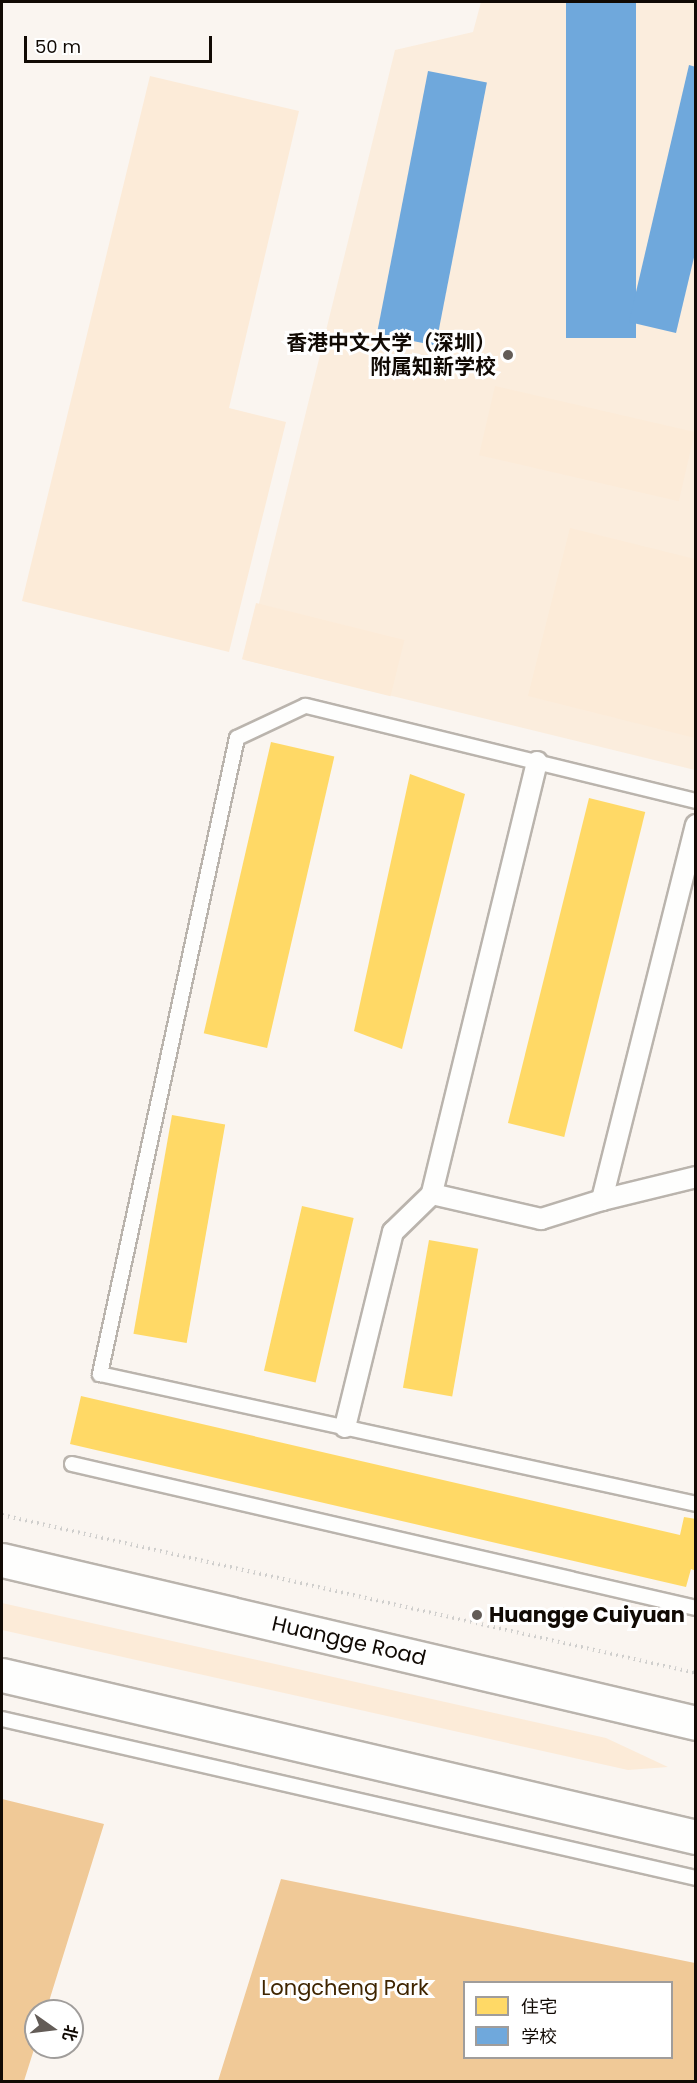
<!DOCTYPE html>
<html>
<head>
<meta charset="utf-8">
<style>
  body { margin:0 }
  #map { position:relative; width:697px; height:2083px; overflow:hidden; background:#faf5f0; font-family:Poppins,"Noto Sans SC",sans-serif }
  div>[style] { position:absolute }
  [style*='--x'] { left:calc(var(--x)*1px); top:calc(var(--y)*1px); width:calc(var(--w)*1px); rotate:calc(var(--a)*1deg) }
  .built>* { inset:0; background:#fbeddd }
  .green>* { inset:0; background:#fcebd8; transform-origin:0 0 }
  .forest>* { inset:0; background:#f0c997 }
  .homes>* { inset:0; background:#ffd966; transform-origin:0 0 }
  .schools>* { inset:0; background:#6fa8dc; transform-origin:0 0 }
  .path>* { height:4px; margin-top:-2px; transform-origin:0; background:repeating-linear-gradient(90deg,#d0cfcd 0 1.5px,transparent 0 6px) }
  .roads { filter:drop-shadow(2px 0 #bab4ad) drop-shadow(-2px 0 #bab4ad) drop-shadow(0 2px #bab4ad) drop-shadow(0 -2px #bab4ad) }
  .service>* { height:14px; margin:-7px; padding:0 7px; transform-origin:7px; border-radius:7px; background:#fefefd }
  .pedestrian>* { height:20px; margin:-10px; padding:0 10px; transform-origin:10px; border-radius:10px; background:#fefefd }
  .secondary>* { height:33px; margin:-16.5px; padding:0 16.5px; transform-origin:16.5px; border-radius:16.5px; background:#fefefd }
  .dots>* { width:16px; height:16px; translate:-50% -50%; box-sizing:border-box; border:3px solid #fff; border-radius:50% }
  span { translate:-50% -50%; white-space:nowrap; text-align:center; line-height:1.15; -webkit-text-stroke:6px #fff; paint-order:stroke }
  .poi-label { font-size:21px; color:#110a04; font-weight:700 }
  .right { translate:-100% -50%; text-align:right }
  .left { translate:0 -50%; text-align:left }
  .street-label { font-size:21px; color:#110a04 }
  .park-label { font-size:21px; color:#3f2500 }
  .frame { position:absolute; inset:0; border:3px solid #110a04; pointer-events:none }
  .legend { position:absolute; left:463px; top:1981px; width:210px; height:78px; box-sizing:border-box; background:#fff; border:2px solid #a09d9b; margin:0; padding:8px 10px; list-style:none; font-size:18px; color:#110a04 }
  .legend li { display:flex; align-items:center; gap:12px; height:30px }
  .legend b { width:30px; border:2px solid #a09d9b }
  .north { position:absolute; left:24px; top:1999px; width:60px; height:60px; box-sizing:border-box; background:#fff; border:2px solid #a09d9b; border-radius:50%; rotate:104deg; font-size:16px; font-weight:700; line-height:24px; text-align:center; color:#110a04 }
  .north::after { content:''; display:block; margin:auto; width:21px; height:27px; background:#635c57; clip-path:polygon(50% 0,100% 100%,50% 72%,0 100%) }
  .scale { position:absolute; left:24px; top:36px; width:188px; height:27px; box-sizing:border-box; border:3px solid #110a04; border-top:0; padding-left:8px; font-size:18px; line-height:21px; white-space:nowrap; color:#110a04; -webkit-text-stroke:4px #fff; paint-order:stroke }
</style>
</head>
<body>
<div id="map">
  <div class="built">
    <i style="clip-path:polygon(481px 2px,695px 2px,695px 770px,245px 660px,395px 50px,473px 32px)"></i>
  </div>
  <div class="green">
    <i style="clip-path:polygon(150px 76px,299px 111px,229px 408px,286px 422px,229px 652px,22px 601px)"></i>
    <i style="left:495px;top:386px;width:205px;height:71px;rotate:13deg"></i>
    <i style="clip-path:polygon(570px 528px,695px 559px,695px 738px,528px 696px)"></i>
    <i style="left:256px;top:603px;width:153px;height:58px;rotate:14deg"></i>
    <i style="clip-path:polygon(2px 1603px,606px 1738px,668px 1767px,628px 1770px,2px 1630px)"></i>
  </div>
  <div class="forest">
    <i style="clip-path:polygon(2px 1799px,104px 1824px,46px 2011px,36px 2011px,36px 2043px,24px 2081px,2px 2081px)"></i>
    <i style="clip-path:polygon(evenodd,281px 1879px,695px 1963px,695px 2081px,218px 2081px,281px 1879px,464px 1982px,672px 1982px,672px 2058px,464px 2058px,464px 1982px)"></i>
  </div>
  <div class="homes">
    <i style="left:271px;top:742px;width:65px;height:299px;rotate:13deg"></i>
    <i style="clip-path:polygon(410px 774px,465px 794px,402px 1049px,354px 1031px)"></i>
    <i style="left:589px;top:798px;width:58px;height:335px;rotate:14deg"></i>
    <i style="left:172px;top:1115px;width:54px;height:222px;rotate:10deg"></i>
    <i style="left:302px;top:1206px;width:53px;height:169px;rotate:13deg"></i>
    <i style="left:429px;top:1240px;width:50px;height:150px;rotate:10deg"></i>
    <i style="clip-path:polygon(81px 1396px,680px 1535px,684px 1517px,696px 1519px,696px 1571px,691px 1569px,686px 1587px,70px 1444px)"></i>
  </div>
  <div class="schools">
    <i style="left:566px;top:2px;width:70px;height:336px"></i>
    <i style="clip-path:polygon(689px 65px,696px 67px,696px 249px,676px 333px,629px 322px)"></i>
    <i style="left:428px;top:71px;width:60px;height:268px;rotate:11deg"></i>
  </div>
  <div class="path">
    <i style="--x:2;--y:1515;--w:712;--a:12.83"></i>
  </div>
  <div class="roads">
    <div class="service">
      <i style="--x:696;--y:801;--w:402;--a:-166.3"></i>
      <i style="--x:305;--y:706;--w:75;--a:154.8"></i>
      <i style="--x:237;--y:738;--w:651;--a:102.16"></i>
      <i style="--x:100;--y:1374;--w:610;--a:12.3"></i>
      <i style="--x:72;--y:1464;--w:640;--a:12.99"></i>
      <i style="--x:2;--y:1719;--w:712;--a:12.9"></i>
    </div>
    <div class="pedestrian">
      <i style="--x:537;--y:762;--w:445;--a:103.7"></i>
      <i style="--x:432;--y:1194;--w:112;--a:12.9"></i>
      <i style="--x:541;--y:1219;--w:64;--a:-17.3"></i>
      <i style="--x:696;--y:825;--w:387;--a:104.1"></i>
      <i style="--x:602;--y:1200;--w:97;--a:-13.7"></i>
      <i style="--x:345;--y:1427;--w:201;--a:-76.2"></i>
      <i style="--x:393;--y:1232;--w:54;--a:-44.3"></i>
    </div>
    <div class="secondary">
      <i style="--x:2;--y:1560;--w:713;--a:13.22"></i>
      <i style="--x:2;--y:1675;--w:713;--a:13.14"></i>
    </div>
  </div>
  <div class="dots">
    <i style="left:508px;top:355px;background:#635c57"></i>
    <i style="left:477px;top:1615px;background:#635c57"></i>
  </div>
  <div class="poi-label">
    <span class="right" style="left:496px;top:355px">香港中文大学（深圳）<br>附属知新学校</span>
    <span class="left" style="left:489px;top:1615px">Huangge Cuiyuan</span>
  </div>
  <div class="street-label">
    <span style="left:349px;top:1641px;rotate:13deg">Huangge Road</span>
  </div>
  <div class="park-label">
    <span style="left:345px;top:1988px">Longcheng Park</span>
  </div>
  <div class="frame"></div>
  <ul class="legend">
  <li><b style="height:16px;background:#ffd966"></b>住宅</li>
  <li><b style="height:16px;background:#6fa8dc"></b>学校</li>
  </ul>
  <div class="north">北</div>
  <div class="scale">50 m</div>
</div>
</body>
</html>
